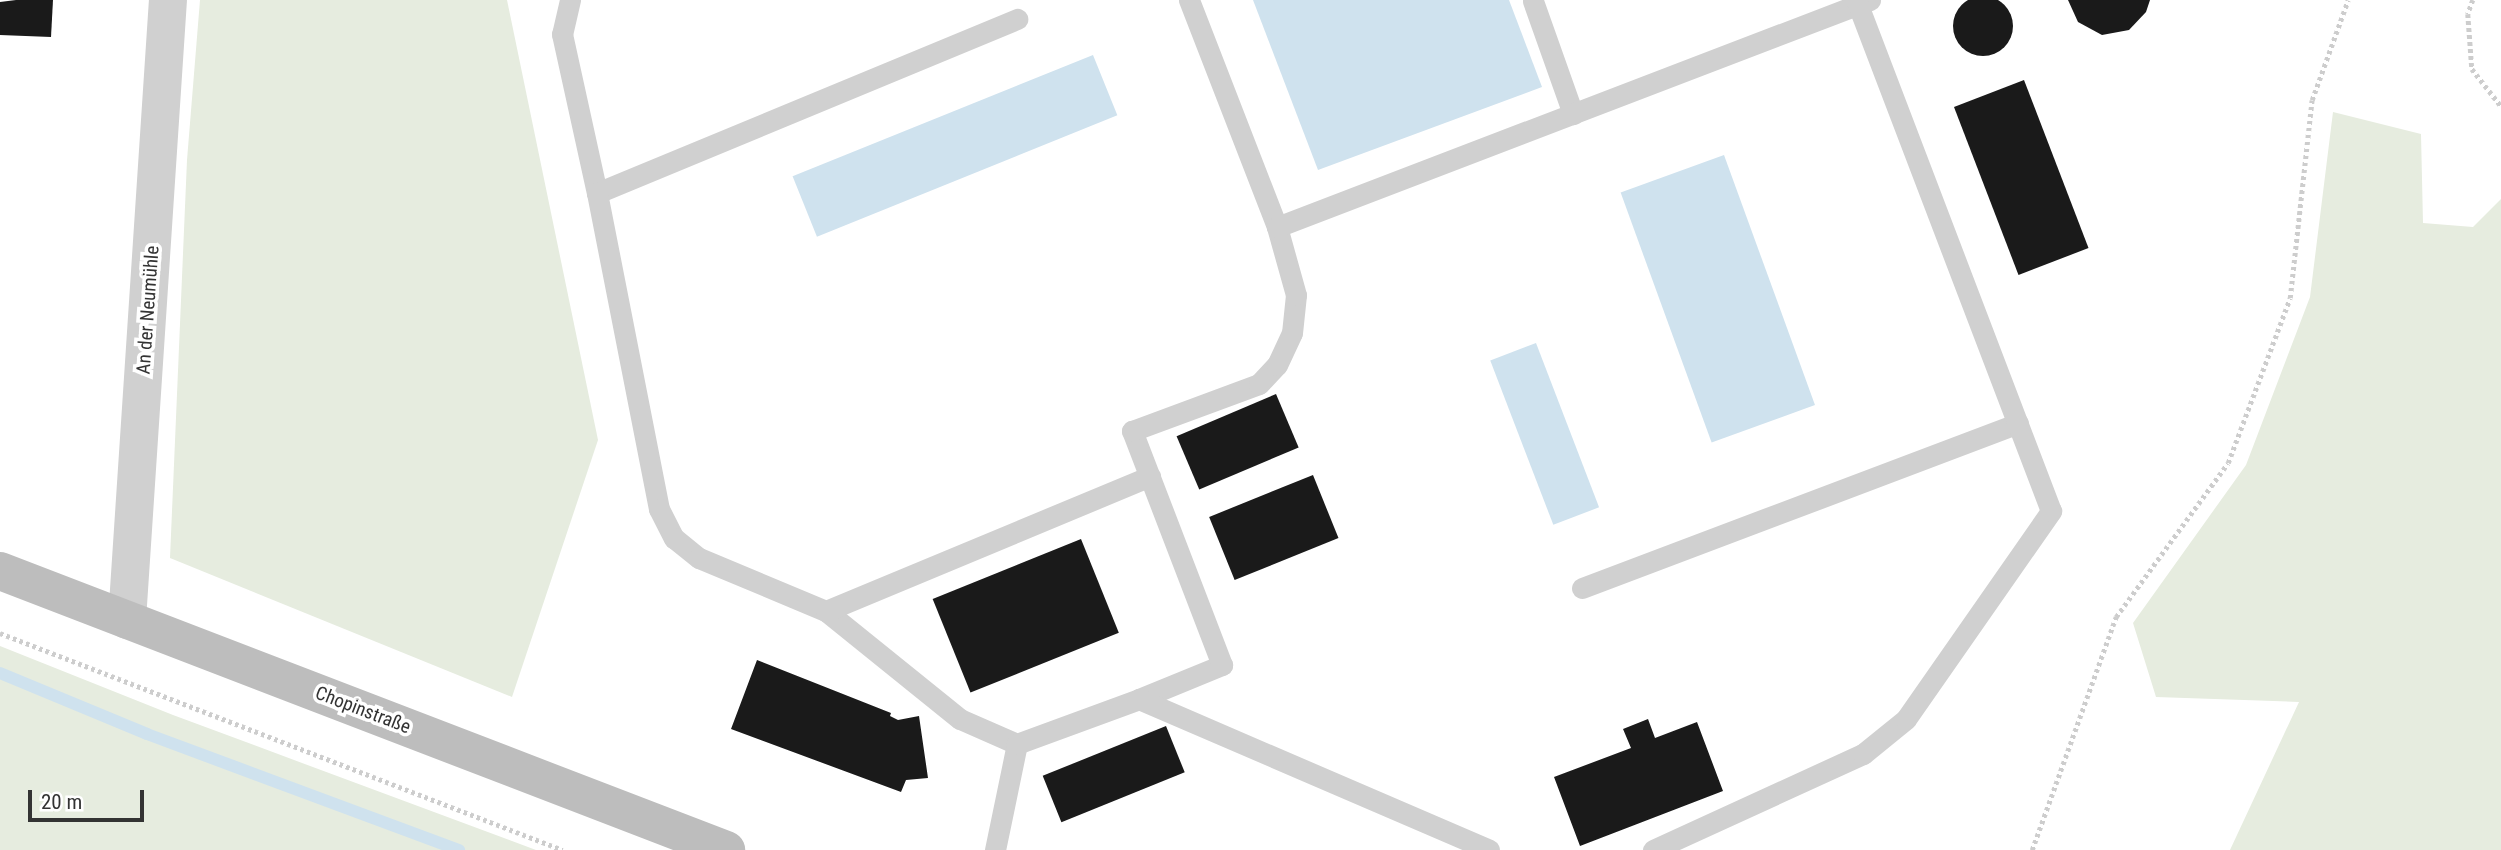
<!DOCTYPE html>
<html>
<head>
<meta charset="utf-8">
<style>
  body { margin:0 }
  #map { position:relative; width:2501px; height:850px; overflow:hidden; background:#fff; font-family:"Roboto Condensed",sans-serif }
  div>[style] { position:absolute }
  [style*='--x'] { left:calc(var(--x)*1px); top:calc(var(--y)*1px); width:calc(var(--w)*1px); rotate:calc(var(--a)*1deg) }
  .green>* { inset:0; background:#e6ecdf }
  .water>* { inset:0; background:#cfe2ee; transform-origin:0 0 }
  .stream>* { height:12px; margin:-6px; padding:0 6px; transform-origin:6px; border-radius:6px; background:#cfe2ee }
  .building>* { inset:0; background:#1a1a1a; transform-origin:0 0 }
  .round { border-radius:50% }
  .path>* { height:4.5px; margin-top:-2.25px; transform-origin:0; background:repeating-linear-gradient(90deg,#cdcdcd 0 3.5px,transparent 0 7px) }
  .lane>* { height:21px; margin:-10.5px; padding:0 10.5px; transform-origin:10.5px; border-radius:10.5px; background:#d0d0d0 }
  .street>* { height:38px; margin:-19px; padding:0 19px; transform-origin:19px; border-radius:19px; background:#d0d0d0 }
  .secondary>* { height:38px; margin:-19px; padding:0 19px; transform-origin:19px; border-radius:19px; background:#bdbdbd }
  span { translate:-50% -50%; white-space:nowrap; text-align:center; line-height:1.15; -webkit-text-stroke:7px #fff; paint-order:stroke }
  .street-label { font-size:19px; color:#333 }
  .scale { position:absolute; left:28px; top:790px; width:116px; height:32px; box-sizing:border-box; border:4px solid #333; border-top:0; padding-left:9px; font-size:21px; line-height:24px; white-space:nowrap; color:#333; -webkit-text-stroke:5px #fff; paint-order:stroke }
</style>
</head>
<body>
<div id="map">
  <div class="green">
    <i style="clip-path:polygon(200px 0,507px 0,598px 440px,512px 697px,170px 558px,187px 160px)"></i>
    <i style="clip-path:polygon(2333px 112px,2421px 134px,2423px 223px,2473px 227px,2501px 199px,2501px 850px,2230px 850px,2299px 702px,2156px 697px,2133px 623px,2246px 465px,2310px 297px)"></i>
    <i style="clip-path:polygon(0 646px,173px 715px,536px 850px,0 850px)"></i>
  </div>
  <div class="water">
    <i style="clip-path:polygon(1253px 0,1509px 0,1542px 87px,1318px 170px)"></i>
    <i style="left:1093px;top:55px;width:65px;height:324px;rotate:68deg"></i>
    <i style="left:1724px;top:155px;width:266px;height:110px;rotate:70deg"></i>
    <i style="left:1536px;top:343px;width:176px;height:49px;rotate:69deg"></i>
  </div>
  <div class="stream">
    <i style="--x:0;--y:673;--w:159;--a:22.5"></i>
    <i style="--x:147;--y:734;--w:333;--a:20.4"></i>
  </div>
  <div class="building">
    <i class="round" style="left:1953px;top:-4px;width:60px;height:60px"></i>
    <i style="clip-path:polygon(16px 0,53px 0,51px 37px,0 35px,0 2px)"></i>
    <i style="clip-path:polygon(2068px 0,2150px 0,2146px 12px,2129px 30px,2102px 35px,2078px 22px)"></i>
    <i style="left:2024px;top:80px;width:180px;height:75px;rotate:69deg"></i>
    <i style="left:1276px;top:394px;width:58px;height:108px;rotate:67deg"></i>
    <i style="left:1313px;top:475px;width:68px;height:112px;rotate:68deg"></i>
    <i style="left:1081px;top:539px;width:101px;height:160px;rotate:68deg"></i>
    <i style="clip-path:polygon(757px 660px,891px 713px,890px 716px,898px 720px,919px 716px,928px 778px,906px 780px,901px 792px,731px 729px)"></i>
    <i style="clip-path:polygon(1648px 719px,1655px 738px,1697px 722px,1723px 791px,1580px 846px,1554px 777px,1631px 748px,1623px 729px)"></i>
    <i style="left:1166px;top:726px;width:50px;height:133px;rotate:68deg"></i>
  </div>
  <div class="path">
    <i style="--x:2473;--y:0;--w:15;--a:110"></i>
    <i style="--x:2468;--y:14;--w:55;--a:85.8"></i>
    <i style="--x:2472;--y:69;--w:47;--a:51.9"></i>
    <i style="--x:0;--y:633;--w:603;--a:21.08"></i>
    <i style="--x:2032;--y:850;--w:248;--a:-70.2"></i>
    <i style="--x:2116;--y:617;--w:190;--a:-54"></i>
    <i style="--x:2228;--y:463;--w:176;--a:-69.4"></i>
    <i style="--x:2290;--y:298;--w:199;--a:-83.7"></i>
    <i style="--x:2312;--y:100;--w:106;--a:-70.2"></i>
  </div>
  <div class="lane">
    <i style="--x:570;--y:0;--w:35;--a:103"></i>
    <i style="--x:562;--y:34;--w:163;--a:77.6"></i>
    <i style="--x:597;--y:193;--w:455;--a:-22.5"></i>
    <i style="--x:1189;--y:0;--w:243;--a:68.8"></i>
    <i style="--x:1533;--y:1;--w:120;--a:70.5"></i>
    <i style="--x:597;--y:193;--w:322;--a:78.9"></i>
    <i style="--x:659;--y:509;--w:33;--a:63"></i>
    <i style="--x:674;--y:538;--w:32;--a:39"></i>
    <i style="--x:699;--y:558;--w:138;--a:22.7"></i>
    <i style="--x:826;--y:611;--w:172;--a:38.9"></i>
    <i style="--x:960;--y:719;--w:62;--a:23.7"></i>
    <i style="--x:1582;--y:588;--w:466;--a:-20.7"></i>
    <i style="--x:826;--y:611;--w:351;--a:-22.6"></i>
    <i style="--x:1139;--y:699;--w:90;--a:-22.3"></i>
    <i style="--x:1222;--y:665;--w:251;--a:-111"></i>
    <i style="--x:1132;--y:431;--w:135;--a:-20.3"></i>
    <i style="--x:1259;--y:384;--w:26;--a:-47"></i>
    <i style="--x:1277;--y:365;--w:35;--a:-65"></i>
    <i style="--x:1292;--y:333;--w:38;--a:-84"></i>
    <i style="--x:1296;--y:295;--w:71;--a:-105.6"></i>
    <i style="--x:1277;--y:227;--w:635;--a:-20.95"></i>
    <i style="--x:995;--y:850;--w:108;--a:-78.3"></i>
    <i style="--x:1017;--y:744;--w:130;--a:-20.2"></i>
    <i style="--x:1139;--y:699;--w:381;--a:23.3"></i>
    <i style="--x:1653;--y:850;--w:231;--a:-24.6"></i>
    <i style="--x:1863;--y:754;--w:55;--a:-39.1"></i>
    <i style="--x:1906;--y:719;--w:254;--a:-55.1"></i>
    <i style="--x:2051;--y:511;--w:542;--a:-110.88"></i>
  </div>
  <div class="street">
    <i style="--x:127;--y:620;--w:621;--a:-86.22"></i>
  </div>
  <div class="secondary">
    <i style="--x:0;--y:571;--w:778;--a:21.02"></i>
  </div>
  <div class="street-label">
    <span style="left:148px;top:310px;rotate:-86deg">An der Neumühle</span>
    <span style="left:363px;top:710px;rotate:21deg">Chopinstraße</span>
  </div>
  <div class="scale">20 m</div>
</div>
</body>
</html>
